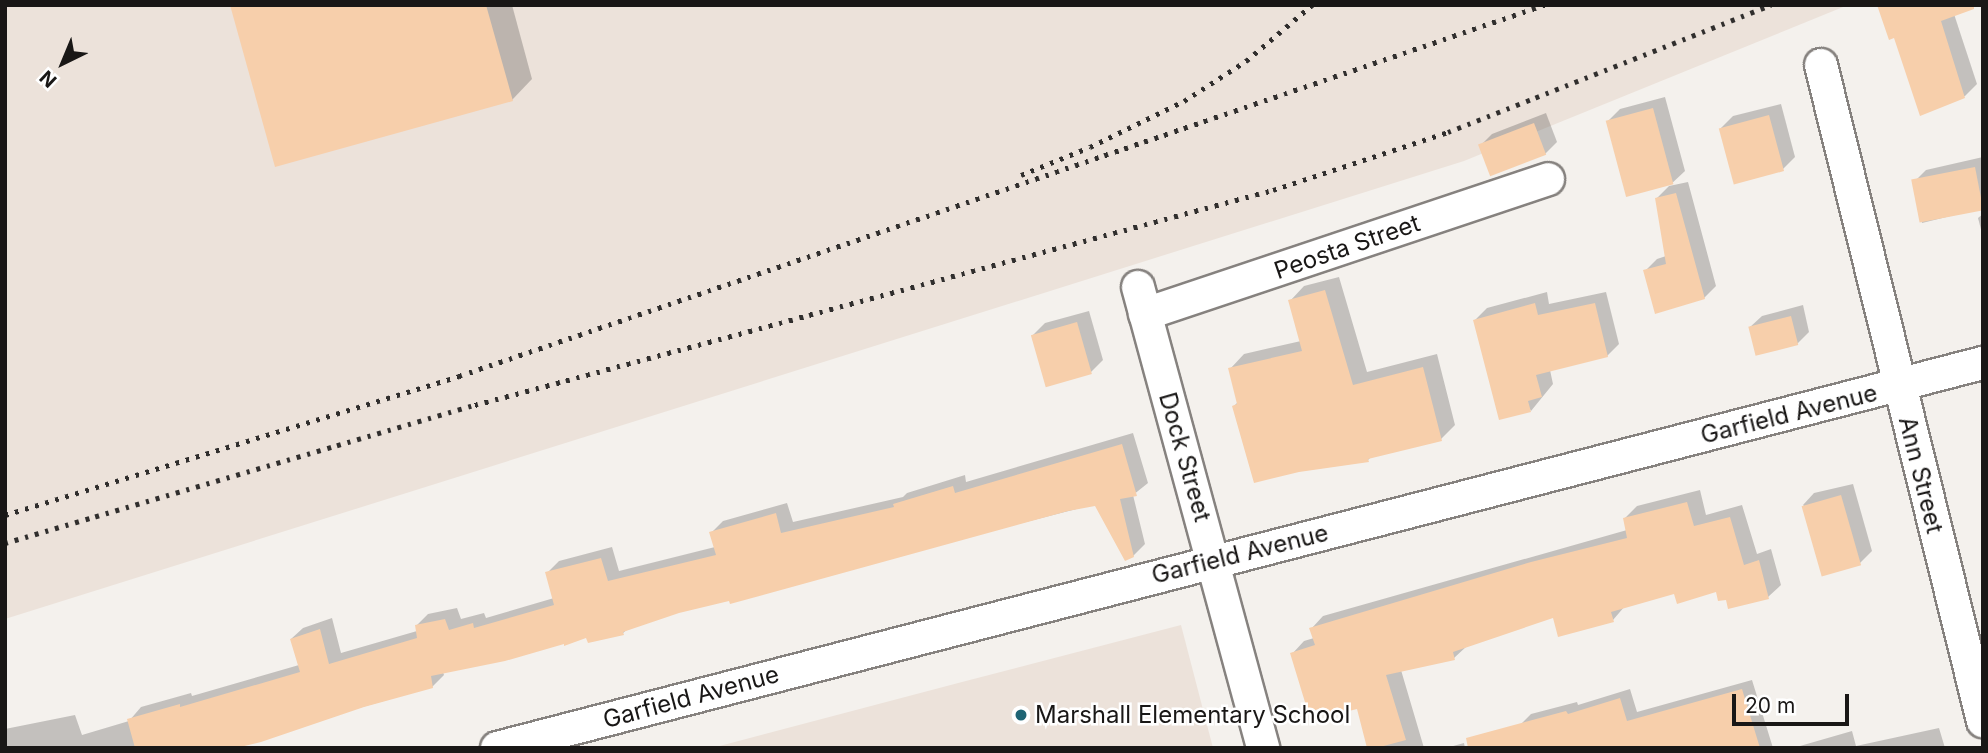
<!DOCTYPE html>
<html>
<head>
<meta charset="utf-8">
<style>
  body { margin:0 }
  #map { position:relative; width:1988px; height:753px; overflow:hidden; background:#f4f1ed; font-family:Inter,sans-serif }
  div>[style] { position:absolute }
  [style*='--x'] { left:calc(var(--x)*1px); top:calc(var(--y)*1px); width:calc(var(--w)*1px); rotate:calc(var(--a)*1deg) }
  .built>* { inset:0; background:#ece2da }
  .shadow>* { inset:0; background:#0003 }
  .building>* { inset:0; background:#f7cfab; transform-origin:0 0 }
  .roads { filter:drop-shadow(2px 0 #86827f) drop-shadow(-2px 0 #86827f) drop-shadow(0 2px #86827f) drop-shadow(0 -2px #86827f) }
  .minor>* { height:32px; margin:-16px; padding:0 16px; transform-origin:16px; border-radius:16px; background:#fff }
  .rail>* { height:5px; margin-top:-2.5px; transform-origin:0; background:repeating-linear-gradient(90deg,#302e2d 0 3.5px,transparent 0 10.5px) }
  .dots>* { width:19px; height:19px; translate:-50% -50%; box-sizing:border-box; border:4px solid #fff; border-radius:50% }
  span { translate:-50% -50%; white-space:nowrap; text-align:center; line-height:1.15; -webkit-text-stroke:5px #fff; paint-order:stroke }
  .street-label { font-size:24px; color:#191716 }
  .poi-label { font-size:24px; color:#191716 }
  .left { translate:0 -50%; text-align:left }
  .frame { position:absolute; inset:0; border:7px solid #191716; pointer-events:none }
  .north { position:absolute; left:28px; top:28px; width:70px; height:70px; -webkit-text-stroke:5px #fff; paint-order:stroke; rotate:223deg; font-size:19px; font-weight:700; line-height:28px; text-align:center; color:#191716 }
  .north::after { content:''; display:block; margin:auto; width:24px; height:32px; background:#191716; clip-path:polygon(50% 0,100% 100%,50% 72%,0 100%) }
  .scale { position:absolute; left:1732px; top:694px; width:117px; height:32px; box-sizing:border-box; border:4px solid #191716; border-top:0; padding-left:9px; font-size:21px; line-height:24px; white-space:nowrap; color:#191716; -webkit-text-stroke:5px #fff; paint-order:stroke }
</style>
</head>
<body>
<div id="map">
  <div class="built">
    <i style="clip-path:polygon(5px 5px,1848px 5px,1464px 161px,5px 619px)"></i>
    <i style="clip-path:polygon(1181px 625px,1213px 748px,712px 748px,962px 682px)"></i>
  </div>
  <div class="shadow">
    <i style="clip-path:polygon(232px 5px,512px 5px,532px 79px,512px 100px)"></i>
    <i style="clip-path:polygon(1954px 14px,1977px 84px,1965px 96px,1921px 114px,1895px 36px)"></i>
    <i style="clip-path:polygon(1665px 97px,1685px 171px,1669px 186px,1688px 182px,1716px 286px,1704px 298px,1645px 271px,1657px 259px,1666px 256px,1657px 198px,1672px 183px,1608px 121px,1620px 109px)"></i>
    <i style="clip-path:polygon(1781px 104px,1795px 157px,1783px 169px,1721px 128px,1733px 116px)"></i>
    <i style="clip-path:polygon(1546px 113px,1557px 142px,1545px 154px,1480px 146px,1492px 134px)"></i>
    <i style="clip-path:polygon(1983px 157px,1983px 208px,1922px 223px,1914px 182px,1926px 170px)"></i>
    <i style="clip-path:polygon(1983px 214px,1983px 237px,1978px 218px)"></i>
    <i style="clip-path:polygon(1339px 277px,1367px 372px,1437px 354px,1455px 425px,1441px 439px,1372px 456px,1368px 460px,1234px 406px,1238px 402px,1230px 369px,1244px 354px,1301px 341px,1290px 301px,1304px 286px)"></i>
    <i style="clip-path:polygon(1547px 292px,1549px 304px,1606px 292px,1619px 344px,1607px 356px,1550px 370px,1553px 384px,1531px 411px,1475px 320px,1487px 308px)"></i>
    <i style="clip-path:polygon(1803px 305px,1809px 332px,1797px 344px,1749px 328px,1762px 316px)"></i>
    <i style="clip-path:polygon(1089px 311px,1103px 360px,1091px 372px,1033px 335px,1045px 323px)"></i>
    <i style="clip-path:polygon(1133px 433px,1148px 483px,1133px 495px,1145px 544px,1133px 556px,1096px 504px,679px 611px,629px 628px,623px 633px,587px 635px,443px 672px,444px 675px,432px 687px,219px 748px,5px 748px,5px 729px,75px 715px,82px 735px,129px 721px,141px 707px,191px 693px,192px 696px,299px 665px,291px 639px,303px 628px,332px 618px,341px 653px,417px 631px,416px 626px,428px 614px,457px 608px,461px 619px,484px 613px,486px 618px,554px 598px,547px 573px,559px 561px,612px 547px,619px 571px,715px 547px,711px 533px,723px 521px,787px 503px,793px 522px,903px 497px,907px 493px,965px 475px,966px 482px)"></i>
    <i style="clip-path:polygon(1853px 484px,1872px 551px,1860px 563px,1803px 505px,1814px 493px)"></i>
    <i style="clip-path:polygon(1700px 490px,1706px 515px,1742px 505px,1757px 554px,1771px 549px,1781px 585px,1768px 597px,1727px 599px,1717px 590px,1675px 591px,1625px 606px,1613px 620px,1554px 616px,1467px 646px,1454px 658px,1401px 670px,1424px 748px,1369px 748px,1358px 707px,1324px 706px,1292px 654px,1304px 641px,1314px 638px,1311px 629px,1323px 616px,1627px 530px,1624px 519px,1637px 506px)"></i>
    <i style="clip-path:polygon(1752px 680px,1773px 748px,1671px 748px,1521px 724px,1531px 714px,1577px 702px,1578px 705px,1630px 689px,1637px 712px)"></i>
    <i style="clip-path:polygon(1939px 728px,1945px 748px,1793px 748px,1852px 731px,1856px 746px)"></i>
    <i style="clip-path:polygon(1464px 743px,1465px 748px,1446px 748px)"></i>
  </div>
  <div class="building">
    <i style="clip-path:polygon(230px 5px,486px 5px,513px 101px,275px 167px)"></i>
    <i style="clip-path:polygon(1877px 5px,1974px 5px,1974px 9px,1941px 21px,1965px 98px,1920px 116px,1894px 38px,1889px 40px)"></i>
    <i style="left:1653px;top:108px;width:79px;height:49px;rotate:75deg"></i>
    <i style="left:1769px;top:115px;width:58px;height:52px;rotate:75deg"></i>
    <i style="left:1534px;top:123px;width:34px;height:60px;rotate:69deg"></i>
    <i style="left:1975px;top:167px;width:44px;height:65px;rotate:79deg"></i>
    <i style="clip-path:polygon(1676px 193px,1705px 299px,1655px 314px,1643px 270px,1666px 264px,1655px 198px)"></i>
    <i style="clip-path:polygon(1325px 290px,1353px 385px,1423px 367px,1442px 441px,1368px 459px,1369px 462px,1299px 472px,1254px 483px,1232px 406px,1237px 404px,1228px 368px,1302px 351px,1288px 300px)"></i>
    <i style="clip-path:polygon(1535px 303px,1538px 315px,1595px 303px,1608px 357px,1536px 375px,1542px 397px,1528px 401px,1531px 412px,1499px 420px,1473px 320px)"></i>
    <i style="left:1791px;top:316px;width:30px;height:44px;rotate:76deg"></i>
    <i style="left:1077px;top:322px;width:54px;height:48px;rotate:74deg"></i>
    <i style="clip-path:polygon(1122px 444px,1137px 496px,1120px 499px,1134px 557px,1125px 561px,1095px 506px,1068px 511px,730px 604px,729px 601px,679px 613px,623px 632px,624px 635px,588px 643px,586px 638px,564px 646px,564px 644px,505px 661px,431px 676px,433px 688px,364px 707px,261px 742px,236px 748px,135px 748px,127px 719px,180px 704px,180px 707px,300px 672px,290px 639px,320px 629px,329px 664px,417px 638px,415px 625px,445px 619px,449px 630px,473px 623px,474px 628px,554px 605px,545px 572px,601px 558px,608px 581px,716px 555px,709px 532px,776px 513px,781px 533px,894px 507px,893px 504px,953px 486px,955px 493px)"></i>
    <i style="left:1841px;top:495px;width:73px;height:41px;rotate:74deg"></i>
    <i style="clip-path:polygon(1687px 502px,1694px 526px,1730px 517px,1744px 565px,1759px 560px,1769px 599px,1728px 609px,1726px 600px,1718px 601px,1716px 592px,1677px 604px,1674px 594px,1611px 612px,1614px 622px,1558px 637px,1553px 618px,1453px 652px,1455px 660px,1386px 675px,1406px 740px,1376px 748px,1367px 748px,1357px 709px,1325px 717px,1323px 708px,1308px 712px,1290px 653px,1315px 645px,1309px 628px,1531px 562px,1627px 538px,1623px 518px)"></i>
    <i style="clip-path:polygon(1742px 689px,1760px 748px,1468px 748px,1466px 738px,1566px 711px,1568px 714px,1620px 698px,1627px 721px)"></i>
  </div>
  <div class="roads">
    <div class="minor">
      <i style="--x:1821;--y:65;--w:676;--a:76.13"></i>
      <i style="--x:1138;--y:287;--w:478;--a:74.8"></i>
      <i style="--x:1145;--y:314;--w:425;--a:-18.5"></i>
      <i style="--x:497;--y:748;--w:1535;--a:-14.53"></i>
    </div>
  </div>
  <div class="rail">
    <i style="--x:1021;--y:175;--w:74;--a:-22.1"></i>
    <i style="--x:1090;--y:147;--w:105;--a:-26.1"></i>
    <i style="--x:1184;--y:101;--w:74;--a:-32.8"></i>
    <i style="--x:1246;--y:61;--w:87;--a:-40.3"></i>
    <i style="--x:5;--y:515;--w:475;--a:-17"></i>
    <i style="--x:459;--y:376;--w:1147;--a:-18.88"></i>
    <i style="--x:5;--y:543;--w:490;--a:-16.4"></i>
    <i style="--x:475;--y:405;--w:826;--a:-15.08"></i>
    <i style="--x:1273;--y:190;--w:184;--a:-18.3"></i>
    <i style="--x:1448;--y:132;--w:347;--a:-21.5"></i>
  </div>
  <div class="dots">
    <i style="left:1021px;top:715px;background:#1e6474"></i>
  </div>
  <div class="street-label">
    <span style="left:1347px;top:247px;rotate:-19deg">Peosta Street</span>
    <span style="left:1789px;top:414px;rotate:-14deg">Garfield Avenue</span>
    <span style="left:1185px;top:457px;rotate:74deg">Dock Street</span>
    <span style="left:1921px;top:475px;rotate:76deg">Ann Street</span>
    <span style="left:1240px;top:554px;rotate:-14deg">Garfield Avenue</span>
    <span style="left:691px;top:697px;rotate:-15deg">Garfield Avenue</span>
  </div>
  <div class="poi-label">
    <span class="left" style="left:1035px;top:715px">Marshall Elementary School</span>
  </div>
  <div class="frame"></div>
  <div class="north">N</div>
  <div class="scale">20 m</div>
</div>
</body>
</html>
